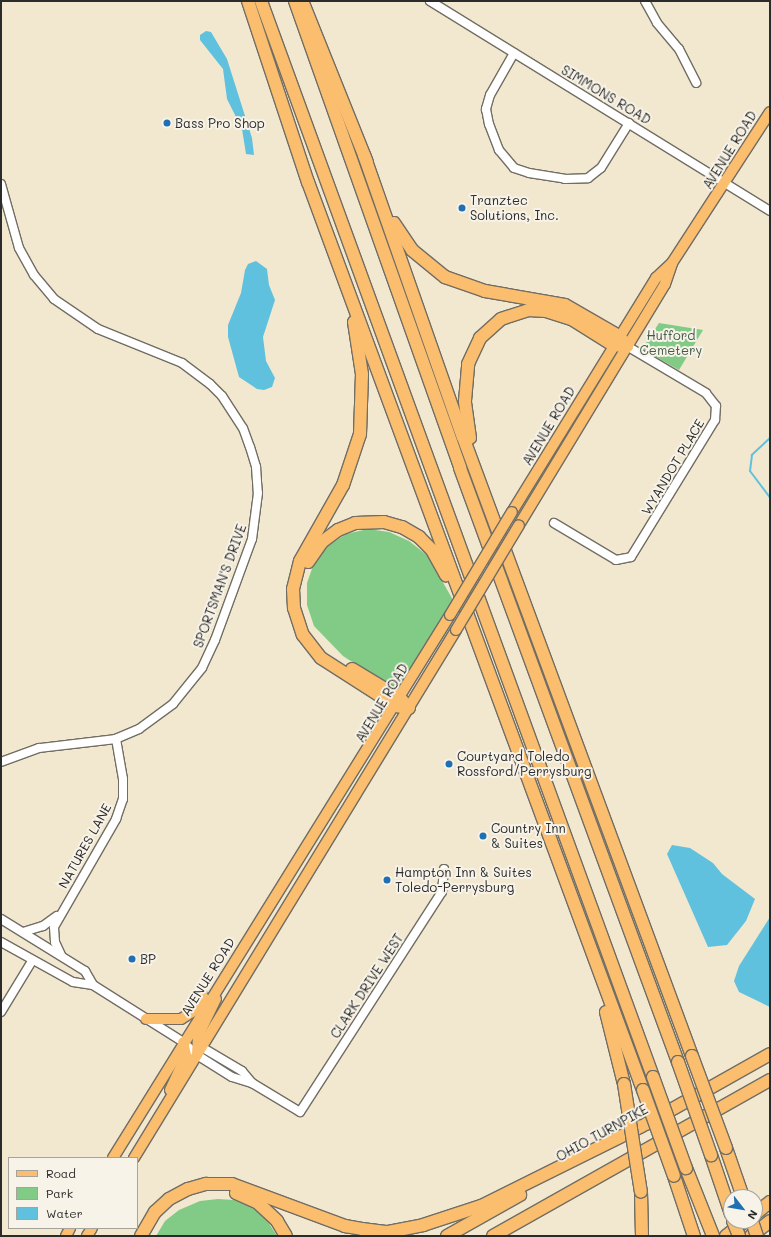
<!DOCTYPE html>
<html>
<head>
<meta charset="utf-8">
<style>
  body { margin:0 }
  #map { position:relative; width:771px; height:1237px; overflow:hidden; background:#f2e7cf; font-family:Mali,sans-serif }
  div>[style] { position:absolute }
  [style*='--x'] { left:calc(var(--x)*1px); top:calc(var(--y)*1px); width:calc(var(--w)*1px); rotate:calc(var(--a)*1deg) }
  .green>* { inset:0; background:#82cb87 }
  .water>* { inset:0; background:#60c1de }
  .stream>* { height:2px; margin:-1px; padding:0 1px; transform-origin:1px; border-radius:1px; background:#60c1de }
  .roads { filter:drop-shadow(1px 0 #716d64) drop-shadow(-1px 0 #716d64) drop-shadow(0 1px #716d64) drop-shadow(0 -1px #716d64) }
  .minor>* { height:8px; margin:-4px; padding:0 4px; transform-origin:4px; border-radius:4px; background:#fff }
  .major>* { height:10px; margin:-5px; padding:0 5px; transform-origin:5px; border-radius:5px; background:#fabe6e }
  .highway>* { height:12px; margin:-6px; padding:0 6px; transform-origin:6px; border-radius:6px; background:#fabe6e }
  .bridges { filter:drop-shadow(1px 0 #716d64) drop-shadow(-1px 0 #716d64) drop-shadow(0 1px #716d64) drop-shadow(0 -1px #716d64) }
  .major-bridge>* { height:10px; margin:-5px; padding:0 5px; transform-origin:5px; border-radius:5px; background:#fabe6e }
  .highway-bridge>* { height:12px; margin:-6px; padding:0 6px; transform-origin:6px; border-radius:6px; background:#fabe6e }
  .dots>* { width:11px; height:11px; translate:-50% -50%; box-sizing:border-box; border:2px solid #f7f3e8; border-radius:50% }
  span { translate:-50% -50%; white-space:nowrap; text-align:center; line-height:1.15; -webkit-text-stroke:4px #f7f3e8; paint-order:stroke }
  .street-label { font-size:13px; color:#2b2b2b }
  .poi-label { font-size:13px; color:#2b2b2b }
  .left { translate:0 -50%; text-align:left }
  .park-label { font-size:13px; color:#455b47 }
  .frame { position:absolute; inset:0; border:2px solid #2b2b2b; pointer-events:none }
  .legend { position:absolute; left:8px; top:1157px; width:130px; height:72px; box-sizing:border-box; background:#f7f3e8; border:1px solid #a5a39c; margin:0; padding:5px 7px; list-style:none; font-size:12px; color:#2b2b2b }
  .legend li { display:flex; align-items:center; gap:8px; height:20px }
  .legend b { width:20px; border:1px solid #a5a39c }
  .north { position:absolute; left:723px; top:1189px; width:40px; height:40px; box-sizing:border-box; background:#f7f3e8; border:1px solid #a5a39c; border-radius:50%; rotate:121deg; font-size:11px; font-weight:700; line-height:16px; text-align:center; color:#2b2b2b }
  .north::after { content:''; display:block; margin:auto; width:14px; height:18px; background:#1f6fb2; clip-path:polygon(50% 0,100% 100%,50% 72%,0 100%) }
</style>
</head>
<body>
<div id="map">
  <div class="green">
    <i style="clip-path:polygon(659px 323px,703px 330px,679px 370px,642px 349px)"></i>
    <i style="clip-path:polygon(368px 529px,389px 532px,409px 541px,428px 556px,453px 600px,403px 687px,388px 685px,343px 656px,314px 626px,307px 605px,307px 583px,314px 563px,328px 546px,346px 534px)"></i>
    <i style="clip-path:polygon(218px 1199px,234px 1200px,249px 1206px,265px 1217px,277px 1236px,156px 1236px,165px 1221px,179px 1210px,200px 1201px)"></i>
  </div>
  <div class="water">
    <i style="clip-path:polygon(206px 31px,211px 32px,227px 59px,252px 138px,254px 155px,246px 154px,242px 129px,227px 99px,223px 69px,200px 40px,200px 35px)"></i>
    <i style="clip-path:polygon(256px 261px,267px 269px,269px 285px,275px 300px,263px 337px,266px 361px,275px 378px,272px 387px,264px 390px,257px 389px,239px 377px,228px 337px,228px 325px,241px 293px,245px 270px,248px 264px)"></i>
    <i style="clip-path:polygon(672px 845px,690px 848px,713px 863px,722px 874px,755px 899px,746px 921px,727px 945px,708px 947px,667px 854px)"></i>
    <i style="clip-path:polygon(770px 917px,770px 1007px,739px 992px,734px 981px,739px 966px)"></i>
  </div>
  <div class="stream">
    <i style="--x:770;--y:438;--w:25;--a:137"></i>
    <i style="--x:752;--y:455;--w:16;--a:97"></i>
    <i style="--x:750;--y:471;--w:34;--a:53"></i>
  </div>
  <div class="roads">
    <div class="minor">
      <i style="--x:430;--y:1;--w:400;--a:31.7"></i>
      <i style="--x:645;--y:1;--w:25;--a:61"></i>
      <i style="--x:657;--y:23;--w:34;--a:50"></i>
      <i style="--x:679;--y:49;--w:38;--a:63"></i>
      <i style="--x:514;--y:53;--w:48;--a:119.7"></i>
      <i style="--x:490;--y:95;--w:15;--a:106"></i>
      <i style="--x:486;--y:109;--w:15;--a:79"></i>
      <i style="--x:489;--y:124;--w:28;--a:69"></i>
      <i style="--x:499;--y:150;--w:23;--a:50"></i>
      <i style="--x:514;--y:168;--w:16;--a:18"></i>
      <i style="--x:529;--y:173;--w:36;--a:9"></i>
      <i style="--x:565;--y:179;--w:23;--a:-2"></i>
      <i style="--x:588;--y:178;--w:16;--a:-38"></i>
      <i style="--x:601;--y:168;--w:53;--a:-58.1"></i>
      <i style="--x:1;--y:184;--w:66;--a:74.3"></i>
      <i style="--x:19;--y:248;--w:31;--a:61"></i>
      <i style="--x:34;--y:275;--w:31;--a:50"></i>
      <i style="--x:54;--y:299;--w:53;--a:34.3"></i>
      <i style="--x:98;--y:329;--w:91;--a:22"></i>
      <i style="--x:182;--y:363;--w:35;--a:37"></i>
      <i style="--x:210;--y:384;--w:17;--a:45"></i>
      <i style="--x:222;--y:396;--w:38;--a:57"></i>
      <i style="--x:243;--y:428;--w:20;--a:70"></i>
      <i style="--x:250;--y:447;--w:21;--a:73"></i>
      <i style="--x:256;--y:467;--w:26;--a:86"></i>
      <i style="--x:258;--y:493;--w:46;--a:97.4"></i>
      <i style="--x:252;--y:539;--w:108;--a:110.1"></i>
      <i style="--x:215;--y:640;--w:31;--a:115"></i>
      <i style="--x:202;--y:668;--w:46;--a:128.9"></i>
      <i style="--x:173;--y:704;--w:42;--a:143.7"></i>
      <i style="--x:139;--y:729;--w:25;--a:157"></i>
      <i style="--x:116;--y:739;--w:78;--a:173.3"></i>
      <i style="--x:39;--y:748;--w:40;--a:159.8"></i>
      <i style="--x:554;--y:523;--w:72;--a:30.8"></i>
      <i style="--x:616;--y:560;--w:15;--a:-11"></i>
      <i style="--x:631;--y:557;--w:161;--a:-58.5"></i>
      <i style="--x:715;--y:420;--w:14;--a:-86"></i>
      <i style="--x:716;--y:406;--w:16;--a:-128"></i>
      <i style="--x:706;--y:393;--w:92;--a:-149.3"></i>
      <i style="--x:1;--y:919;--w:99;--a:31.8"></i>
      <i style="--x:85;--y:971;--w:16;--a:60"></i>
      <i style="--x:23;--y:932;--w:21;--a:-17"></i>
      <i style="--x:43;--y:926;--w:17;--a:-36"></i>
      <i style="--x:1;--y:942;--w:82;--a:29.1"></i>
      <i style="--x:73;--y:982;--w:20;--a:9"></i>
      <i style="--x:93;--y:985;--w:107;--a:32.3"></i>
      <i style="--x:183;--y:1042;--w:19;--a:43"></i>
      <i style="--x:197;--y:1055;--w:41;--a:32.2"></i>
      <i style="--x:232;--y:1077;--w:21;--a:17"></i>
      <i style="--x:252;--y:1083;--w:56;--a:31.1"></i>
      <i style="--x:300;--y:1112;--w:262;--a:-57.2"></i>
      <i style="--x:442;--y:892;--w:23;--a:-85"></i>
      <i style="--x:61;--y:955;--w:14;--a:-115"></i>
      <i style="--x:55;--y:942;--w:15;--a:-94"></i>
      <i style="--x:54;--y:927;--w:125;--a:-60.1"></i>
      <i style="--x:116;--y:819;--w:21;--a:-71"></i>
      <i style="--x:123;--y:799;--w:20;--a:-90"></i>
      <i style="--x:123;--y:779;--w:41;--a:-99.9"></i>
      <i style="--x:1;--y:1012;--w:60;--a:-58.7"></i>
      <i style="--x:198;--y:1045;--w:51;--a:30.6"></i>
      <i style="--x:242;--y:1071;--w:16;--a:50"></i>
    </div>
    <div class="major">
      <i style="--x:512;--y:512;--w:275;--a:-58.4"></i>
      <i style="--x:656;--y:278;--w:22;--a:-43"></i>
      <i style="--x:672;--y:263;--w:180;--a:-57"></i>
      <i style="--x:519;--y:525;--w:282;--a:-58.8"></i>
      <i style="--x:665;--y:284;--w:21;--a:-71"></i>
      <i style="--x:146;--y:1019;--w:35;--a:0"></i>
      <i style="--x:181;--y:1019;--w:13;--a:-32"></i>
      <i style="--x:192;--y:1012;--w:19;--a:-54"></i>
      <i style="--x:197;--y:1055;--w:19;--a:-87"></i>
      <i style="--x:198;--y:1036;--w:41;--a:-64.1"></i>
      <i style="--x:170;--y:1090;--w:38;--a:-65"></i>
      <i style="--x:186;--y:1055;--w:13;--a:-103"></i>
      <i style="--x:113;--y:1158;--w:639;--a:-58.18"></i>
      <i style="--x:134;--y:1158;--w:618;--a:-58.62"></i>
      <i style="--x:66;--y:1236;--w:9;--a:-63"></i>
      <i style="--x:87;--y:1236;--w:9;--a:-58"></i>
    </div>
    <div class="highway">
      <i style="--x:248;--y:1;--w:191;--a:71.7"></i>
      <i style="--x:308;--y:182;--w:968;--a:69.75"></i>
      <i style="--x:261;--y:1;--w:1145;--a:69.98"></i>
      <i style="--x:295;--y:1;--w:495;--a:70.5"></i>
      <i style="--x:460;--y:468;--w:633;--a:69.85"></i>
      <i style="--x:303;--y:3;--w:171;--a:68.1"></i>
      <i style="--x:364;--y:155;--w:299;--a:70.7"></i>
      <i style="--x:463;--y:437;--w:660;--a:69.7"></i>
      <i style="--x:394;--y:223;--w:32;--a:56"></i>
      <i style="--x:412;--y:250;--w:43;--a:39.3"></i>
      <i style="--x:445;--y:277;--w:42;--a:19.3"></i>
      <i style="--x:485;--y:291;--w:81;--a:9.9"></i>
      <i style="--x:565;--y:305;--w:62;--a:29.9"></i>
      <i style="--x:619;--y:336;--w:13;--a:51"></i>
      <i style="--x:354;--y:322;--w:53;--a:81.3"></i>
      <i style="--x:362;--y:374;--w:60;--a:91.9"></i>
      <i style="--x:360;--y:434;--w:54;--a:108.4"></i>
      <i style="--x:343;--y:485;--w:87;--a:119.5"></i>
      <i style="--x:300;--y:561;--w:29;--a:104"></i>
      <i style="--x:293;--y:589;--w:19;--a:87"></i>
      <i style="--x:294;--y:608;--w:28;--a:72"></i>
      <i style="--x:303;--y:635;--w:29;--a:52"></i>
      <i style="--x:321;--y:658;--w:89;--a:32.6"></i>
      <i style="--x:396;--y:706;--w:13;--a:9"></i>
      <i style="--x:470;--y:438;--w:37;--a:-98"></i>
      <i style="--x:465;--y:401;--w:37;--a:-85"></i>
      <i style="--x:468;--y:364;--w:29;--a:-65"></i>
      <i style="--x:480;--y:338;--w:28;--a:-42"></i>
      <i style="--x:501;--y:319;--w:28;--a:-18"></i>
      <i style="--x:528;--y:310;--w:18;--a:3"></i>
      <i style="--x:546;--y:311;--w:28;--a:18"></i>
      <i style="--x:573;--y:320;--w:47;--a:32"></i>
      <i style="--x:613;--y:345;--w:14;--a:4"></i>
      <i style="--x:308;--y:562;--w:24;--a:-55"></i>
      <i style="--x:322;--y:542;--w:20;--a:-37"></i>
      <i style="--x:338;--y:530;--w:18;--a:-22"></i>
      <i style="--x:355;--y:523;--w:29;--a:-2"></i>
      <i style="--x:384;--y:522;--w:19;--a:16"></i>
      <i style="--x:402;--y:527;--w:20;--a:30"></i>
      <i style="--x:419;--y:537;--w:18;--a:45"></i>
      <i style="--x:432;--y:550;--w:29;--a:61"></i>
      <i style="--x:352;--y:669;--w:56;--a:31.1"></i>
      <i style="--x:400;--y:698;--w:13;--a:48"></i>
      <i style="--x:606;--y:1012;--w:74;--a:76"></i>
      <i style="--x:646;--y:1124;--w:142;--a:-29.4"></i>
      <i style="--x:726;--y:1148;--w:52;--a:70.9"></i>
      <i style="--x:711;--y:1155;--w:62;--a:71.3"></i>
      <i style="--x:686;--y:1168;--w:73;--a:68.3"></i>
      <i style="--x:674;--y:1176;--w:63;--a:71.6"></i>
      <i style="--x:641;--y:1192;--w:44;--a:88.7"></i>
      <i style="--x:236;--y:1193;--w:24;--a:24"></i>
      <i style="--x:258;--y:1203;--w:26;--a:43"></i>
      <i style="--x:277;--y:1221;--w:17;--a:59"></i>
      <i style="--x:755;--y:1214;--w:19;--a:-39"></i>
      <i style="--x:141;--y:1236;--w:28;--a:-60"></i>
      <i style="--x:155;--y:1212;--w:19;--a:-43"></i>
      <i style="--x:169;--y:1199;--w:21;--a:-28"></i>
      <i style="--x:188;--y:1189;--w:19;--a:-16"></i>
      <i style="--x:206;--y:1184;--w:26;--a:0"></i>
      <i style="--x:232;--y:1184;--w:121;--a:20.4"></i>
      <i style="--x:345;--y:1226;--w:17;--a:10"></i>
      <i style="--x:362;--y:1229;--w:26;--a:7"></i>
      <i style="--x:388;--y:1232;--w:36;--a:-11"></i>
      <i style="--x:423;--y:1225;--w:61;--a:-18.1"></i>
      <i style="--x:481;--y:1206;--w:180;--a:-26.4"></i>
      <i style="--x:447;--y:1236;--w:84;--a:-29.3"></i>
      <i style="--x:493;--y:1236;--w:318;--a:-29.4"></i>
      <i style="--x:726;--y:1236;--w:24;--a:-38"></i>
      <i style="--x:751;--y:1236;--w:24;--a:-38"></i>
    </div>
  </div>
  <div class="bridges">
    <div class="major-bridge">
      <i style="--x:450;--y:615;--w:120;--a:-59"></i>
      <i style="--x:456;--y:630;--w:122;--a:-59"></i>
    </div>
    <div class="highway-bridge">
      <i style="--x:692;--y:1056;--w:98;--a:69.7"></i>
      <i style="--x:678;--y:1062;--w:99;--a:70.5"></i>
      <i style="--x:653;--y:1077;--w:97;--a:70.1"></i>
      <i style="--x:624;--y:1084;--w:109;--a:81.1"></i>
      <i style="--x:643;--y:1090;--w:91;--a:70.2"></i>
      <i style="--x:733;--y:1221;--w:16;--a:68"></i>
      <i style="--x:752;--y:1221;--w:16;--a:72"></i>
    </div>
  </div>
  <div class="dots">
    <i style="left:167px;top:123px;background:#1f6fb2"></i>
    <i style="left:462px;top:208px;background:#1f6fb2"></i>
    <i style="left:449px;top:764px;background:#1f6fb2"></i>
    <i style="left:483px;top:836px;background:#1f6fb2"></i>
    <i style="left:387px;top:880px;background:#1f6fb2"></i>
    <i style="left:132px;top:959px;background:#1f6fb2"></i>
  </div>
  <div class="street-label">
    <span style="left:606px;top:95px;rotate:31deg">SIMMONS ROAD</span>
    <span style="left:730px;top:150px;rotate:-58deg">AVENUE ROAD</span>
    <span style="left:549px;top:426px;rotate:-59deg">AVENUE ROAD</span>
    <span style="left:673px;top:467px;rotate:-59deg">WYANDOT PLACE</span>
    <span style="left:220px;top:586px;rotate:-70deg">SPORTSMAN'S DRIVE</span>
    <span style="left:382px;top:703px;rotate:-59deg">AVENUE ROAD</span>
    <span style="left:85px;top:846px;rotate:-61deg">NATURES LANE</span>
    <span style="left:208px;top:977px;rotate:-58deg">AVENUE ROAD</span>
    <span style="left:367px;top:986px;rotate:-57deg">CLARK DRIVE WEST</span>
    <span style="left:602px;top:1133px;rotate:-29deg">OHIO TURNPIKE</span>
  </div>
  <div class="poi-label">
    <span class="left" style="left:175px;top:123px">Bass Pro Shop</span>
    <span class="left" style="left:470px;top:208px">Tranztec<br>Solutions, Inc.</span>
    <span class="left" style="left:457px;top:764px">Courtyard Toledo<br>Rossford/Perrysburg</span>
    <span class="left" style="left:491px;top:836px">Country Inn<br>&amp; Suites</span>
    <span class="left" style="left:395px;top:880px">Hampton Inn &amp; Suites<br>Toledo-Perrysburg</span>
    <span class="left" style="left:140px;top:959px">BP</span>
  </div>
  <div class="park-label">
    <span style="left:671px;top:343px">Hufford<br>Cemetery</span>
  </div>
  <div class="frame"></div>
  <ul class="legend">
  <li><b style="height:5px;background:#fabe6e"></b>Road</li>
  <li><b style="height:11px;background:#82cb87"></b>Park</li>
  <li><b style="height:11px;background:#60c1de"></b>Water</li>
  </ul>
  <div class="north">N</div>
</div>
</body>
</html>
